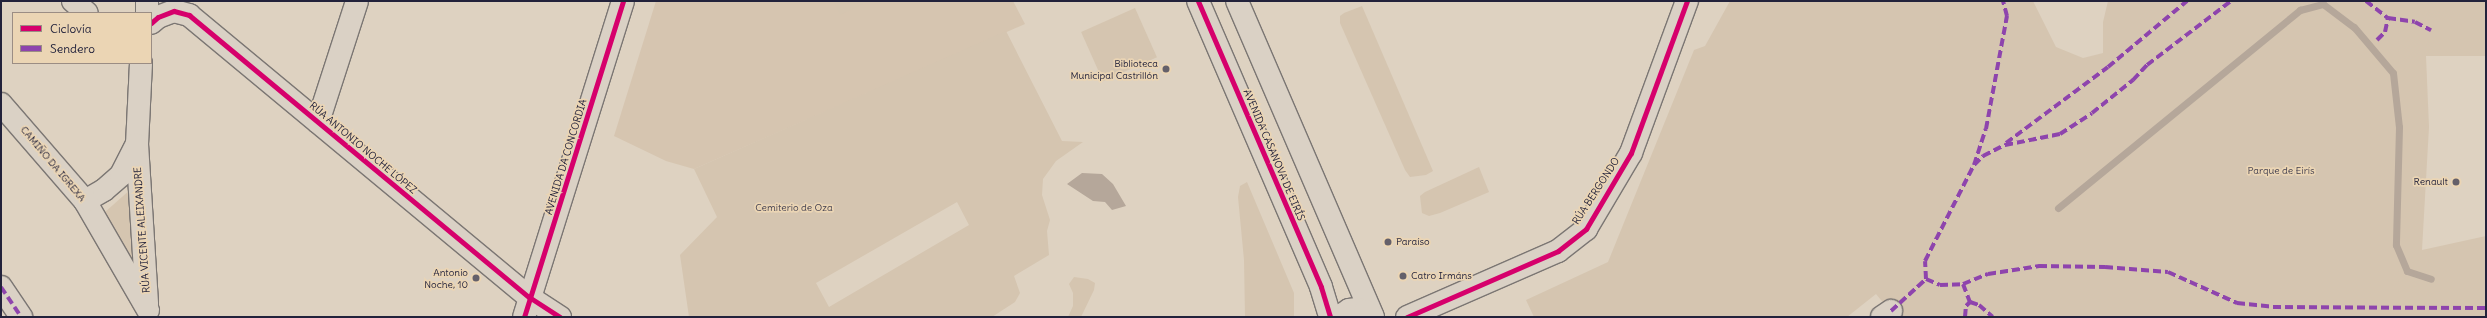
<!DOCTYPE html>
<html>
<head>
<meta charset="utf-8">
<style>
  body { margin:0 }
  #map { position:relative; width:2487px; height:318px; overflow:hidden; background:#ded2c1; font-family:Delius,sans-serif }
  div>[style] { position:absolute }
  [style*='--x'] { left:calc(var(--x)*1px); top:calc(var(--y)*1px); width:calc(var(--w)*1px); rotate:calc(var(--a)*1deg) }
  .built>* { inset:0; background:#d6c5b0 }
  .green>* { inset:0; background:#d5c5b0; transform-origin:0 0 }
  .water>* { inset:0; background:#b5a79a }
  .stream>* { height:7px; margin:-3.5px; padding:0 3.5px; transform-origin:3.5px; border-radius:3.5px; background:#b5a79a }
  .roads { filter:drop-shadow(1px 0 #7b7673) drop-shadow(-1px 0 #7b7673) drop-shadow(0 1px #7b7673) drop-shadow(0 -1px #7b7673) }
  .minor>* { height:22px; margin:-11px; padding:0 11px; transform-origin:11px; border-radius:11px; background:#dad1c5 }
  .quiet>* { height:4px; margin-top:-2px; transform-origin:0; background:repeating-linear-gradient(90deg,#8e44ad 0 8px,transparent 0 12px) }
  .cycleway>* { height:5px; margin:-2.5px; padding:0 2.5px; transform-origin:2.5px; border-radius:2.5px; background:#d6006c }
  .dots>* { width:11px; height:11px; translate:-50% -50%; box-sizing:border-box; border:2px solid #ebd5b4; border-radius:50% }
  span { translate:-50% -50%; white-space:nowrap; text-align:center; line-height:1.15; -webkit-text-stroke:3.5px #ebd5b4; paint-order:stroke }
  .poi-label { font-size:10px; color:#22223b }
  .right { translate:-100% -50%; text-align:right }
  .left { translate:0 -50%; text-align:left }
  .street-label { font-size:10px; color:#22223b }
  .park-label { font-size:10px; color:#444150 }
  .frame { position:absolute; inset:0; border:2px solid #22223b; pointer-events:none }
  .legend { position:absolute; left:12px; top:12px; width:140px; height:52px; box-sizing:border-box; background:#ebd5b4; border:1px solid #9b8d84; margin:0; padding:5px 7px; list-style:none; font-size:12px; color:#22223b }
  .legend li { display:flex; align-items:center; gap:8px; height:20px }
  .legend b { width:20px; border:1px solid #9b8d84 }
</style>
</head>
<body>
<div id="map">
  <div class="built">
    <i style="clip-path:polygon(656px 1px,1013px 1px,1025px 24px,694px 169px,666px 161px,614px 136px)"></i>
  </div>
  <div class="green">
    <i style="clip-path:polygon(833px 1px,869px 1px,840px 15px)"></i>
    <i style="clip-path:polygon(1730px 1px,2033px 1px,2056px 47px,2083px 58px,2103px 53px,2103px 22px,2108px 1px,2486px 1px,2486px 56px,2426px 56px,2429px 127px,2422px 250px,2486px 236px,2486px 317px,1895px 317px,1876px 294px,1847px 317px,1534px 317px,1526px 300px,1608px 262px,1694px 50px,1705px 46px)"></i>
    <i style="clip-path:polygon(1362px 6px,1433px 171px,1426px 175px,1410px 177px,1405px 170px,1340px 23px,1340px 16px,1344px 13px)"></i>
    <i style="left:1135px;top:8px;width:54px;height:59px;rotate:66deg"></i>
    <i style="clip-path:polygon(evenodd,1006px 31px,1062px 141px,1083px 142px,1056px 161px,1043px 179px,1042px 195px,1050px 220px,1047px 231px,1049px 255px,1014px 276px,1020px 293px,1015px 302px,992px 317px,689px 317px,680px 255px,717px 217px,694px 169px,1006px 31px,957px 202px,969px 225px,829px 307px,816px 283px,957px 202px)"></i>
    <i style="clip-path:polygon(1479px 167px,1489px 192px,1440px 213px,1429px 216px,1422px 213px,1420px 196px,1425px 192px)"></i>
    <i style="clip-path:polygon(1247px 182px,1294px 293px,1294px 317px,1245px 317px,1244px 260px,1238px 197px,1240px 186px)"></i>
    <i style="clip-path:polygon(131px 189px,137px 257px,129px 259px,105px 212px)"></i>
    <i style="clip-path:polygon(1074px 277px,1088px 279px,1095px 283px,1094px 290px,1081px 317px,1068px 317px,1073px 306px,1073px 293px,1069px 284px)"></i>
  </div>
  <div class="water">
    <i style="clip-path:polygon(1082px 173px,1102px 174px,1113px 184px,1126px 206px,1112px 210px,1105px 202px,1093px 201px,1067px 184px)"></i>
  </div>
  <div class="stream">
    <i style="--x:2058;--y:208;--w:313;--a:-39.3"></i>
    <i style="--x:2300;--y:10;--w:24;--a:-15"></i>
    <i style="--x:2323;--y:4;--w:39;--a:37"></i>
    <i style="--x:2354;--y:27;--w:60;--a:49.7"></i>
    <i style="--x:2393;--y:73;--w:54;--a:83.7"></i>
    <i style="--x:2399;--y:127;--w:118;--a:91.5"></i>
    <i style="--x:2396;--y:245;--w:28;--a:67"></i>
    <i style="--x:2407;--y:271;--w:25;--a:18"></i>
  </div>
  <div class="roads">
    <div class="minor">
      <i style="--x:73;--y:1;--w:18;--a:41"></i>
      <i style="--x:1198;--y:1;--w:311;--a:66.7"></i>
      <i style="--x:1321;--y:287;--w:31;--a:73"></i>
      <i style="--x:1237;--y:1;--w:342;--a:66.7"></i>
      <i style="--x:147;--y:13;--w:12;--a:-90"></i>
      <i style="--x:151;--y:23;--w:9;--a:-41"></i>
      <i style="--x:158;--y:17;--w:17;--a:-21"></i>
      <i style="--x:174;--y:11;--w:16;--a:15"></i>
      <i style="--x:189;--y:15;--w:442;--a:39.7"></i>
      <i style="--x:529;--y:297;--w:37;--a:33"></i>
      <i style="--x:141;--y:63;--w:81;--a:92.8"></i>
      <i style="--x:137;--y:144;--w:160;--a:86.4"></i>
      <i style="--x:1;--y:104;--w:128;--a:49.1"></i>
      <i style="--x:85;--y:201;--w:126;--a:60"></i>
      <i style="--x:318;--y:122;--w:127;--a:-72.1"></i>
      <i style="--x:85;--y:201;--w:22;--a:-30"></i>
      <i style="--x:104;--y:190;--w:23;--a:-41"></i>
      <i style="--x:121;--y:175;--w:34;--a:-63"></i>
      <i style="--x:1;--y:287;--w:36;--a:56"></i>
      <i style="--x:524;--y:317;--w:331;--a:-72.6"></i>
      <i style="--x:1338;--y:317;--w:13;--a:-32"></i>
      <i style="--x:1349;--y:310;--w:8;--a:-7"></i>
      <i style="--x:1357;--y:309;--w:8;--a:14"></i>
      <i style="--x:1365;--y:311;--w:10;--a:37"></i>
      <i style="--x:1407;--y:317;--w:165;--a:-23.6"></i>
      <i style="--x:1558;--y:251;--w:36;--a:-38"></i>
      <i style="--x:1586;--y:229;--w:88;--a:-59.4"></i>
      <i style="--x:1631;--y:153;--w:162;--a:-69.8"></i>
      <i style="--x:1882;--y:317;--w:11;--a:-34"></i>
    </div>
  </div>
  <div class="quiet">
    <i style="--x:2366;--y:1;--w:28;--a:38"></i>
    <i style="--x:2388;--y:18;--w:27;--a:8"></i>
    <i style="--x:2415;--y:22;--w:18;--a:27"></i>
    <i style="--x:2377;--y:40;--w:11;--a:-45"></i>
    <i style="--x:2385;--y:32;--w:14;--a:-78"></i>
    <i style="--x:2006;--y:143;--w:127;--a:-36.7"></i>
    <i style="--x:2108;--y:67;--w:103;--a:-39.9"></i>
    <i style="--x:1974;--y:165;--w:13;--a:-45"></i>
    <i style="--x:1983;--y:156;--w:25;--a:-27"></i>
    <i style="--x:2005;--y:145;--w:56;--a:-11.3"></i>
    <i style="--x:2060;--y:134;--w:38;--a:-33"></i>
    <i style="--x:2092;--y:113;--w:53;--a:-38.8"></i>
    <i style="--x:2133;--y:80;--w:21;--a:-47"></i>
    <i style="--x:2147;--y:65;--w:106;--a:-37.3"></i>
    <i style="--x:1926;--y:279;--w:18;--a:-93"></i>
    <i style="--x:1925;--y:261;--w:108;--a:-63"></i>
    <i style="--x:1974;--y:165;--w:38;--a:-72"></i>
    <i style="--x:1986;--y:129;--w:115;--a:-79.5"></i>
    <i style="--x:2007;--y:16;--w:16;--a:-105"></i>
    <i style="--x:1963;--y:284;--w:19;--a:69"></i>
    <i style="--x:1;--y:287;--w:36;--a:56"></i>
    <i style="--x:1970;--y:302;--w:9;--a:18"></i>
    <i style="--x:1979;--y:305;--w:18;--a:41"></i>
    <i style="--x:1891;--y:311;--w:47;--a:-42.4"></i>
    <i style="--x:1926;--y:279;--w:15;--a:23"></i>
    <i style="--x:1940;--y:285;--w:23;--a:-2"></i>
    <i style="--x:1963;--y:284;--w:27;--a:-22"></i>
    <i style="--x:1988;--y:274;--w:52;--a:-8.9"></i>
    <i style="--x:2039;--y:266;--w:66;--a:0.9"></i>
    <i style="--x:2105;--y:267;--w:63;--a:4.5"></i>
    <i style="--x:2168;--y:272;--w:76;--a:24.2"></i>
    <i style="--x:2237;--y:303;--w:36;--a:6"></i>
    <i style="--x:2273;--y:307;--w:213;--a:0.3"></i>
    <i style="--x:1965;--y:317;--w:11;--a:-85"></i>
    <i style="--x:1966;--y:306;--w:6;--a:-45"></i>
  </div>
  <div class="cycleway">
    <i style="--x:1198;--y:1;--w:311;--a:66.7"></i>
    <i style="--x:1321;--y:287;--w:31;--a:73"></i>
    <i style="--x:151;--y:23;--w:9;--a:-41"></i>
    <i style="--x:158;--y:17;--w:17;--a:-21"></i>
    <i style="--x:174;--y:11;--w:16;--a:15"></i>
    <i style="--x:189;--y:15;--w:442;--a:39.7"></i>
    <i style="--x:529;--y:297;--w:37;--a:33"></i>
    <i style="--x:524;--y:317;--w:331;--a:-72.6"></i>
    <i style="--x:1407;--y:317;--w:165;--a:-23.6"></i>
    <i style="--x:1558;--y:251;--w:36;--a:-38"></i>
    <i style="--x:1586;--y:229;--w:88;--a:-59.4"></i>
    <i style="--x:1631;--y:153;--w:162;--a:-69.8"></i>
  </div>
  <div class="dots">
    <i style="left:1166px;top:69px;background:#64606a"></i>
    <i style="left:2456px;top:182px;background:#64606a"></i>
    <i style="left:1388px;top:242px;background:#64606a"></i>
    <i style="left:1403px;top:276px;background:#64606a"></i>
    <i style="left:476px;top:278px;background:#64606a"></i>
  </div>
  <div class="poi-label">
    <span class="right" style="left:1158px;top:69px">Biblioteca<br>Municipal Castrillón</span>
    <span class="right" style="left:2448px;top:182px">Renault</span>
    <span class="left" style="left:1396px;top:242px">Paraíso</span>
    <span class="right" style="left:468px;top:278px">Antonio<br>Noche, 10</span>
    <span class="left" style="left:1411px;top:276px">Catro Irmáns</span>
  </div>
  <div class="street-label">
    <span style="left:363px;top:148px;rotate:40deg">RÚA ANTONIO NOCHE LÓPEZ</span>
    <span style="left:1274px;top:155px;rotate:67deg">AVENIDA CASANOVA DE EIRÍS</span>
    <span style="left:566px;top:157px;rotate:-73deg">AVENIDA DA CONCORDIA</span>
    <span style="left:53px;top:164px;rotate:50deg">CAMIÑO DA IGREXA</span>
    <span style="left:1596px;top:191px;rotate:-57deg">RÚA BERGONDO</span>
    <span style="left:142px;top:230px;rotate:-94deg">RÚA VICENTE ALEIXANDRE</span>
  </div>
  <div class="park-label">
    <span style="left:2281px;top:171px">Parque de Eirís</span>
    <span style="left:794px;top:208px">Cemiterio de Oza</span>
  </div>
  <div class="frame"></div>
  <ul class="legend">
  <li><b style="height:5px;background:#d6006c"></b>Ciclovía</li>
  <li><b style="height:5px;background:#8e44ad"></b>Sendero</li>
  </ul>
</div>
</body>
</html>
